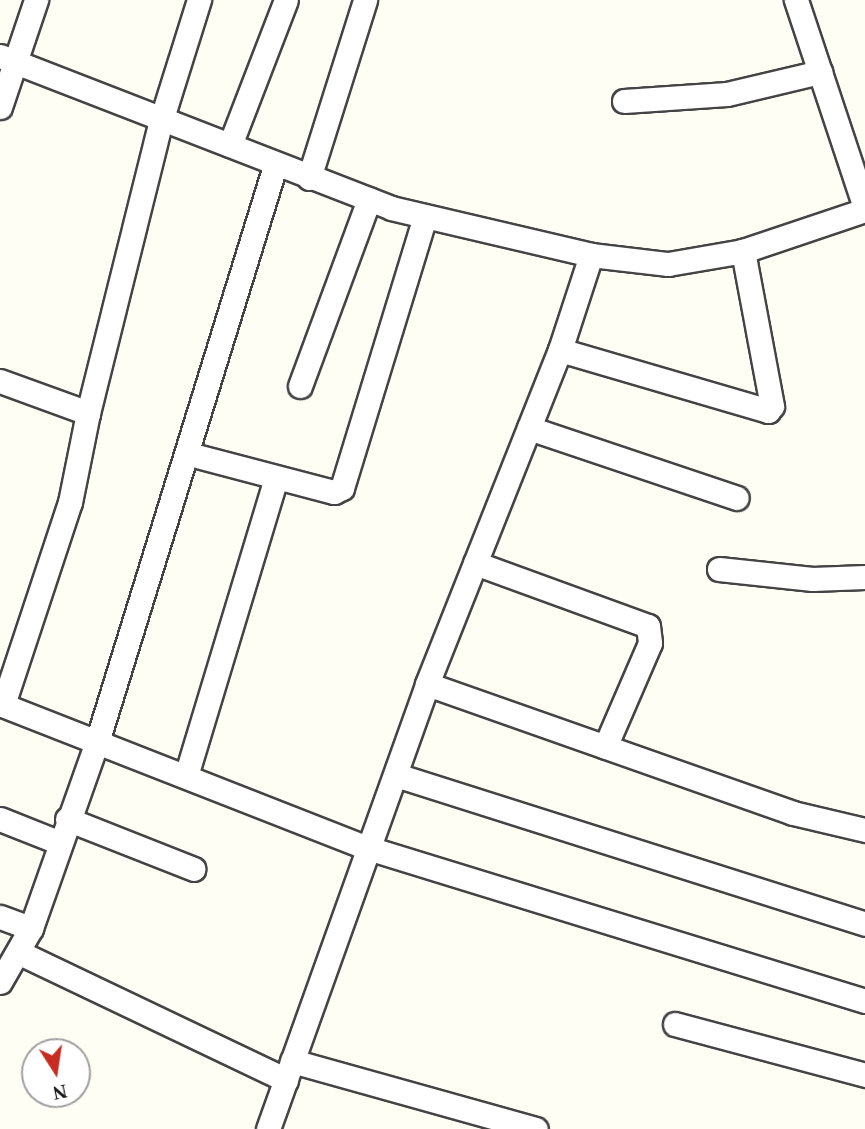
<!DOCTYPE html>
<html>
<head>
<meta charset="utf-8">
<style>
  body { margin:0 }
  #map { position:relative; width:865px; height:1129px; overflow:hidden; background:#fffef5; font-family:"Times New Roman",serif }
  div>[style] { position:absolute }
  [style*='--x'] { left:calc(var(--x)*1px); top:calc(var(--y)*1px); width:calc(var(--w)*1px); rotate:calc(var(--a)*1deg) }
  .roads { filter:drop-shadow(2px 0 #444) drop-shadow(-2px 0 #444) drop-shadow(0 2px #444) drop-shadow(0 -2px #444) }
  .minor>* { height:23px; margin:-11.5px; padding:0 11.5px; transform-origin:11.5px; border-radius:11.5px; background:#fff }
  span { translate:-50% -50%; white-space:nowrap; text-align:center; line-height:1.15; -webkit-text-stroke:7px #fff; paint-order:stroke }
  .north { position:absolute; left:21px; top:1038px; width:70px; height:70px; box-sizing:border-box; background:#fff; border:2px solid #a0a0a0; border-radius:50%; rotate:168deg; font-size:19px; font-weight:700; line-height:28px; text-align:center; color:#111 }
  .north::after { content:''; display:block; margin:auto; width:24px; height:32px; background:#c82d22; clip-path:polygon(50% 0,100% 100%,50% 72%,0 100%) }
</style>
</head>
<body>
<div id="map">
  <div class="roads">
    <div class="minor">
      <i style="--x:796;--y:0;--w:218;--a:71.6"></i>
      <i style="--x:0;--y:56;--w:420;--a:21.2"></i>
      <i style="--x:391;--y:208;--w:205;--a:13.2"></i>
      <i style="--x:591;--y:255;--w:78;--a:6.7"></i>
      <i style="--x:668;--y:264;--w:76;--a:-9.8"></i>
      <i style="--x:743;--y:251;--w:129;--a:-18.6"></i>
      <i style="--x:624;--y:101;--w:103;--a:-3.9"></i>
      <i style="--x:727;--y:94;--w:96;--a:-13.3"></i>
      <i style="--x:0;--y:107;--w:113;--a:-71.4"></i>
      <i style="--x:230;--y:145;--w:155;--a:-68.9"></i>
      <i style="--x:309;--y:178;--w:187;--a:-72.5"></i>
      <i style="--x:560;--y:350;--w:217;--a:16.3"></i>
      <i style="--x:768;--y:411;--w:6;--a:-51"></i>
      <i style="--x:772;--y:406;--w:158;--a:-100.6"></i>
      <i style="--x:0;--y:381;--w:94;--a:20"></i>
      <i style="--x:88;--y:413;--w:91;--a:101.4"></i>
      <i style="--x:70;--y:502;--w:214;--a:108.3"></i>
      <i style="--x:300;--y:386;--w:199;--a:-69.7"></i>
      <i style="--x:88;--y:413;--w:301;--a:-76"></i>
      <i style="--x:161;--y:121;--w:127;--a:-72.6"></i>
      <i style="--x:529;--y:428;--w:219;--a:18.6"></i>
      <i style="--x:189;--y:454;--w:150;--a:14.7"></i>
      <i style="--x:334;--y:492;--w:9;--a:-27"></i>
      <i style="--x:342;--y:488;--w:283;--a:-73"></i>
      <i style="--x:475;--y:563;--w:184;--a:20"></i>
      <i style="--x:648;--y:626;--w:17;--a:83"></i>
      <i style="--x:650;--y:643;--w:113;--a:113.4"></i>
      <i style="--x:719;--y:569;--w:94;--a:6.1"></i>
      <i style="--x:812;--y:579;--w:53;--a:-2.2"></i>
      <i style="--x:427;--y:684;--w:388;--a:19.4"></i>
      <i style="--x:793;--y:813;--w:74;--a:13.3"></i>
      <i style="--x:0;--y:704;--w:395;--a:21.4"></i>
      <i style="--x:368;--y:848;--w:520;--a:17.11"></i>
      <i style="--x:396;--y:775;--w:492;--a:17.6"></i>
      <i style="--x:186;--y:776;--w:311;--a:-73.2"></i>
      <i style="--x:0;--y:819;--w:62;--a:21.6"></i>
      <i style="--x:67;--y:819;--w:136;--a:21.5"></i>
      <i style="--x:0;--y:917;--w:33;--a:20"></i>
      <i style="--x:20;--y:953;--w:295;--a:25.5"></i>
      <i style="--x:0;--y:982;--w:62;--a:-60.1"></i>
      <i style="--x:31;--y:928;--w:197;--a:-70.5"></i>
      <i style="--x:97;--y:742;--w:603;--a:-72.83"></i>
      <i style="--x:675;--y:1024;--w:197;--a:15"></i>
      <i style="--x:292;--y:1061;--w:253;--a:15.6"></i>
      <i style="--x:268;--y:1129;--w:473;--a:-70.3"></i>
      <i style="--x:427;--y:684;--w:360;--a:-68.3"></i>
      <i style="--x:560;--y:350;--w:100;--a:-71.9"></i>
    </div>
  </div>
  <div class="north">N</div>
</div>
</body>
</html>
